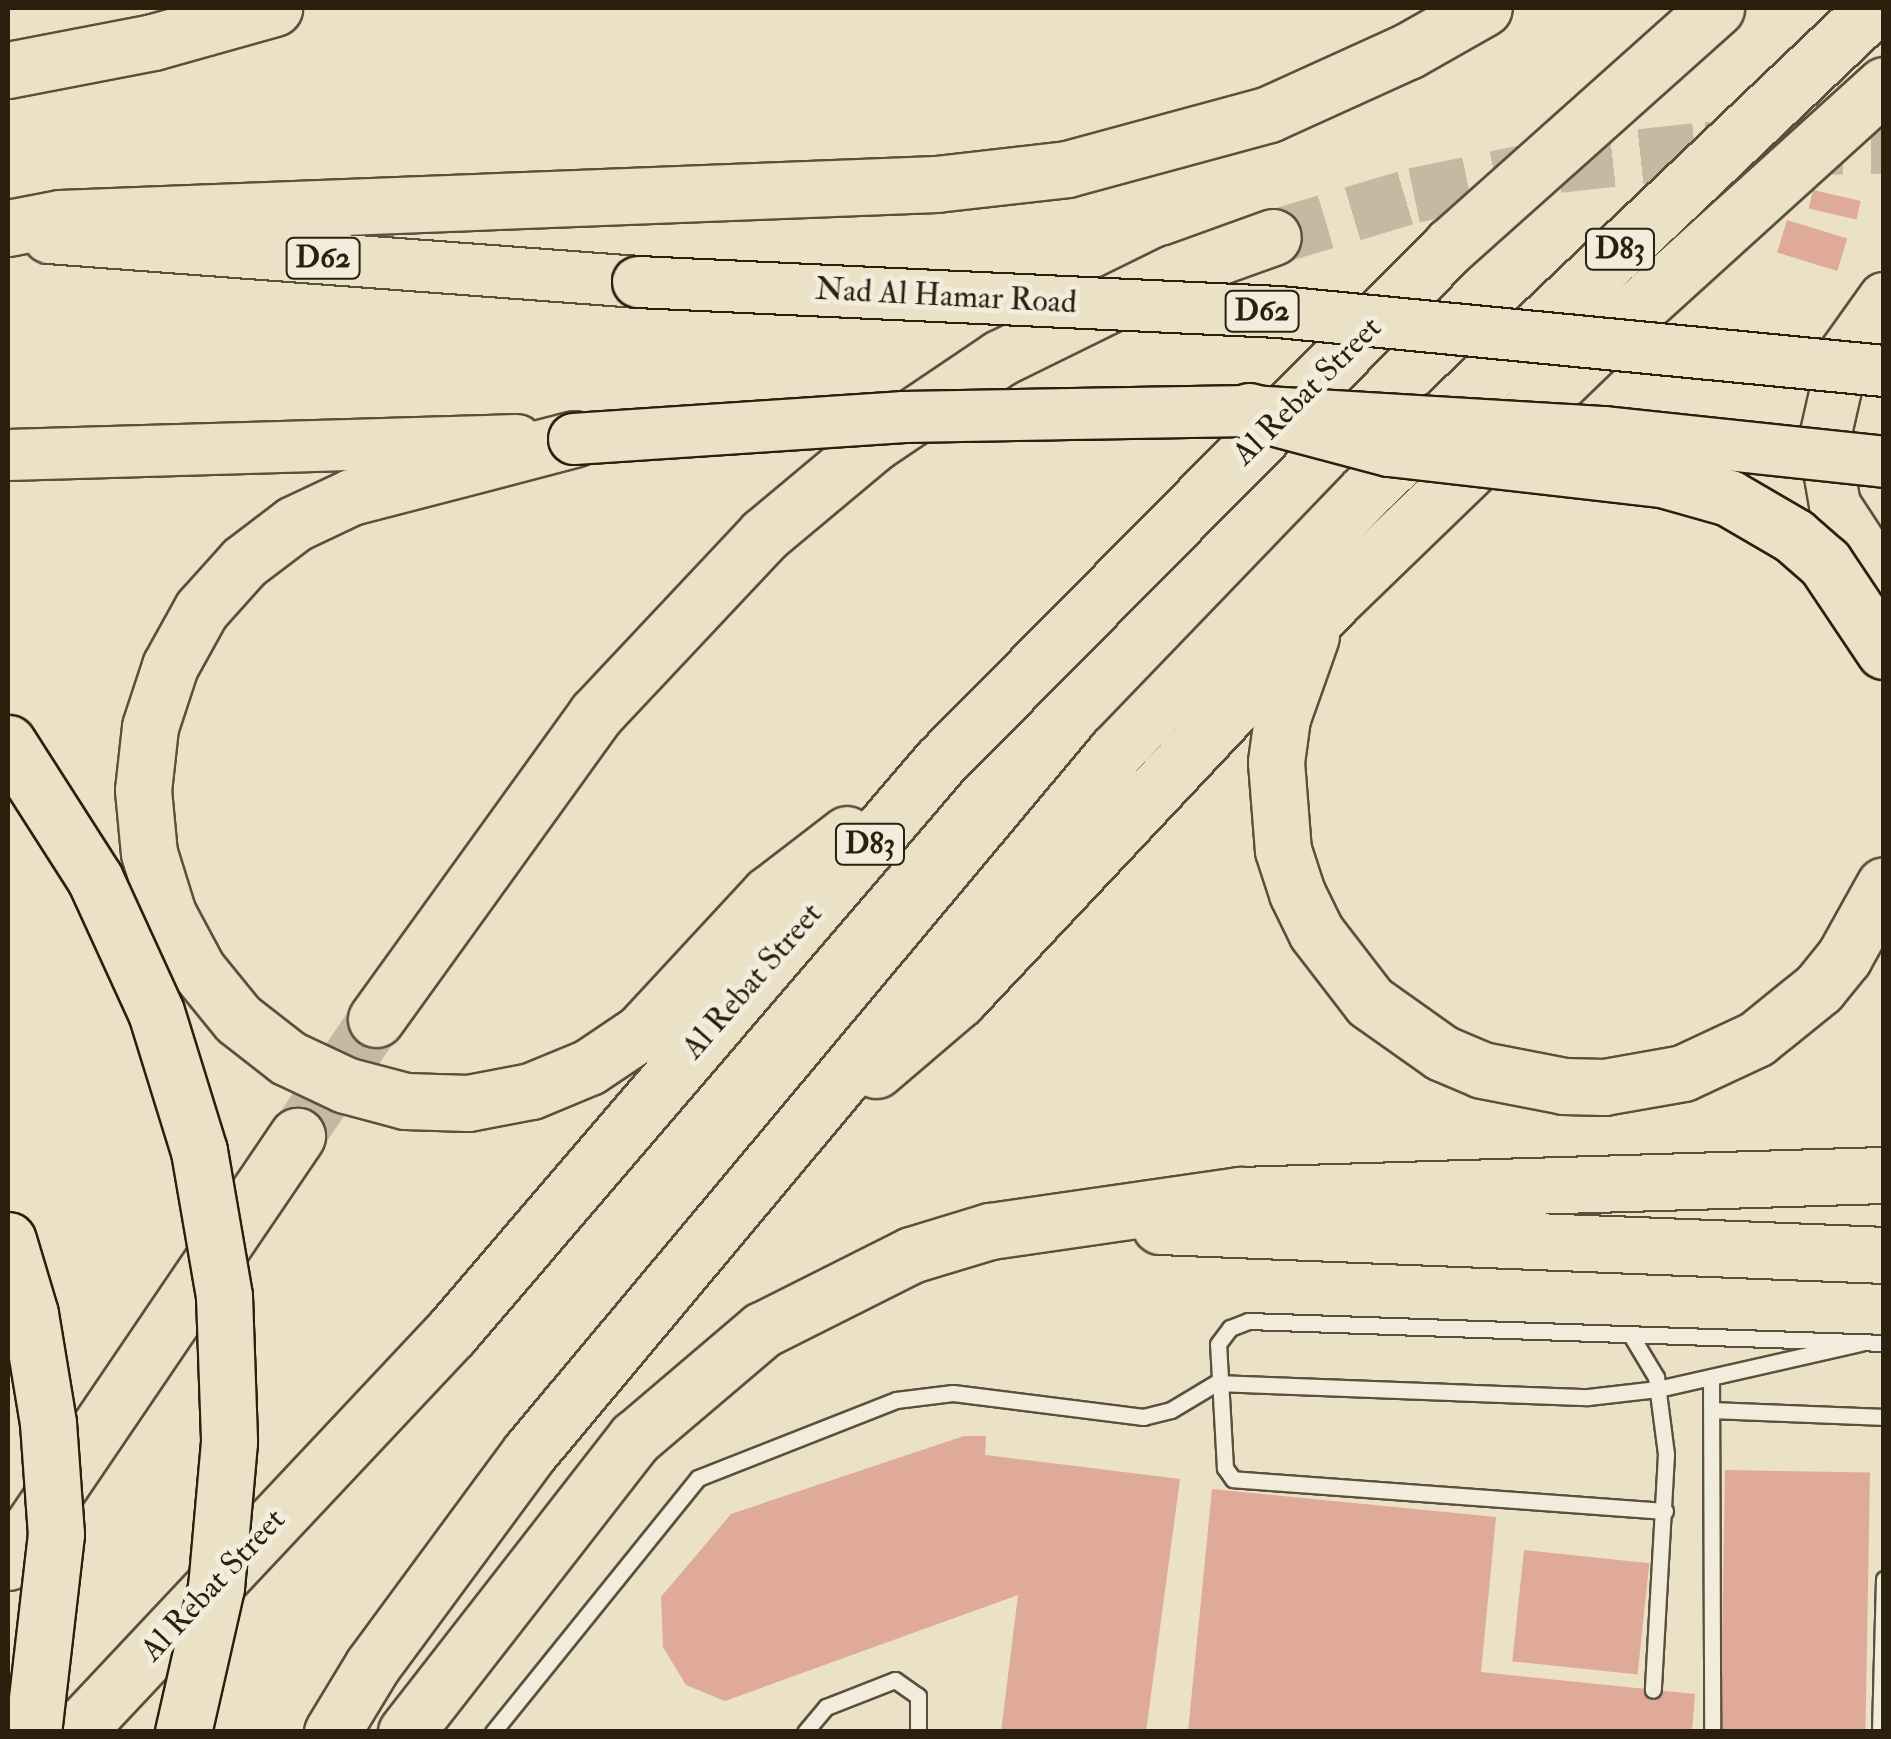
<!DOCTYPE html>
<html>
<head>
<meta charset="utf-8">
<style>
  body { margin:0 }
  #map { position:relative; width:1891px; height:1739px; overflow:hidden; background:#eae1c7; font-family:"IM FELL Double Pica",serif }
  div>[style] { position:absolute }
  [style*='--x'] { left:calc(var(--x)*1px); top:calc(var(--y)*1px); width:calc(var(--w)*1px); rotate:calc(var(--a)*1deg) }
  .building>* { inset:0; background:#dfaa97; transform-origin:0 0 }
  .highway-tunnel>* { height:55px; margin-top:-27.5px; transform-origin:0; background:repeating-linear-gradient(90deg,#c4baa2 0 55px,transparent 0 83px) }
  .roads { filter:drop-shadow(2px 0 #5b503c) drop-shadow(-2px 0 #5b503c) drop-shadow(0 2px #5b503c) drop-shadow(0 -2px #5b503c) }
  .lane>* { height:15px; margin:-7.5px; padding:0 7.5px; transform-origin:7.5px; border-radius:7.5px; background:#f1ecdb }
  .primary>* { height:50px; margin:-25px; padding:0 25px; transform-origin:25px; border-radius:25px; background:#eae1c7 }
  .highway>* { height:55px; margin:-27.5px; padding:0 27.5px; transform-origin:27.5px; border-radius:27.5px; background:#eae1c7 }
  .bridges { filter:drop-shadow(2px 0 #2b1f0e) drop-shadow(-2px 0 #2b1f0e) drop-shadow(0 2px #2b1f0e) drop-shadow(0 -2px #2b1f0e) }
  .primary-bridge>* { height:50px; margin:-25px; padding:0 25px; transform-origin:25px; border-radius:25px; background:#eae1c7 }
  .highway-bridge>* { height:55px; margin:-27.5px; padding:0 27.5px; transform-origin:27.5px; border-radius:27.5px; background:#eae1c7 }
  span { translate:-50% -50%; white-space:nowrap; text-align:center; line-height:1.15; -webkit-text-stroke:10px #f1ecdb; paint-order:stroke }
  .shield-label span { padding:2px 8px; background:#f1ecdb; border:2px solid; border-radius:8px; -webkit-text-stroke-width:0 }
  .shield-label { font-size:30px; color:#2b1f0e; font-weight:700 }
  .street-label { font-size:32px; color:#2b1f0e }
  .frame { position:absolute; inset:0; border:10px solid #2b1f0e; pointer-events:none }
</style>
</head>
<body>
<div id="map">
  <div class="building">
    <i style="left:1813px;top:190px;width:49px;height:19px;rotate:13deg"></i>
    <i style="left:1787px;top:220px;width:63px;height:34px;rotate:17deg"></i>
    <i style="clip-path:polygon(964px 1436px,986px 1436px,985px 1455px,1180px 1479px,1146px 1732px,1001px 1732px,1018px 1595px,725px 1701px,686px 1685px,663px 1647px,661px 1597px,731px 1514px)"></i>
    <i style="left:1725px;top:1470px;width:145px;height:262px;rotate:1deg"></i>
    <i style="clip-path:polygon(1212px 1489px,1496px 1517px,1481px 1672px,1695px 1694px,1692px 1732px,1188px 1732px)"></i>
    <i style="left:1524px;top:1550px;width:126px;height:112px;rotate:6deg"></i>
  </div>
  <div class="highway-tunnel">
    <i style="--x:1273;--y:237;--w:147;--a:-16.6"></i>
    <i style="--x:1414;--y:195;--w:147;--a:-11.8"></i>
    <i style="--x:1558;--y:165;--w:148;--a:-6.2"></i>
    <i style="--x:1705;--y:149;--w:179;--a:-1"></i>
    <i style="--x:297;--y:1136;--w:141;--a:-56"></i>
  </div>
  <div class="roads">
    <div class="lane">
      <i style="--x:1632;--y:1337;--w:47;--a:59"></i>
      <i style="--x:1656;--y:1377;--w:78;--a:82.6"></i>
      <i style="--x:1666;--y:1454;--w:236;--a:93.2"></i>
      <i style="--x:1711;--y:1377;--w:355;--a:89.8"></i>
      <i style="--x:1712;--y:1410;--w:172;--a:2.3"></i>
      <i style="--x:1665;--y:1511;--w:433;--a:-175.8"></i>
      <i style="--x:1233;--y:1479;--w:14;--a:-126"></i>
      <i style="--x:1225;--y:1468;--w:124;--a:-93.2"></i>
      <i style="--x:1218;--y:1344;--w:20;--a:-53"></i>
      <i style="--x:1230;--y:1328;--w:19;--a:-21"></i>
      <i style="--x:1248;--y:1321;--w:636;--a:1.98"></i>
      <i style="--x:493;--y:1732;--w:326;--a:-51.1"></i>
      <i style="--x:698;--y:1478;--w:213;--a:-21.5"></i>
      <i style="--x:896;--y:1400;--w:57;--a:-7"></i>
      <i style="--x:953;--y:1393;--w:192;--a:7.2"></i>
      <i style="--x:1143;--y:1417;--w:29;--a:-14"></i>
      <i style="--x:1171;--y:1410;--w:52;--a:-31"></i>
      <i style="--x:1216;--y:1383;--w:372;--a:2.2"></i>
      <i style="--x:1588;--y:1397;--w:70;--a:-6.5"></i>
      <i style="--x:1658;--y:1389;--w:207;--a:-12.8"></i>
      <i style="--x:805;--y:1732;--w:33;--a:-50"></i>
      <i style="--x:826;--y:1707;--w:74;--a:-21.4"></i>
      <i style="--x:895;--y:1680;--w:28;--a:35"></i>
      <i style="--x:918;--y:1696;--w:36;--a:90"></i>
      <i style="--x:1880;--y:1732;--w:153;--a:-88.5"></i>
    </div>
    <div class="primary">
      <i style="--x:49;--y:238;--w:591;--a:4.27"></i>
      <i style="--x:1884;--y:298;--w:69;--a:125.5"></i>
      <i style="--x:1844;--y:354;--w:90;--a:102.8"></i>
      <i style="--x:1824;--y:442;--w:64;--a:80.1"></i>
      <i style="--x:1835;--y:505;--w:90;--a:56.8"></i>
      <i style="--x:8;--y:455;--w:509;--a:-1.69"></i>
    </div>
    <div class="highway">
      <i style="--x:8;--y:70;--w:148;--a:-10.9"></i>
      <i style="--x:153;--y:42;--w:126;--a:-15.7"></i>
      <i style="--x:8;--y:228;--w:53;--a:-10.9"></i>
      <i style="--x:60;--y:218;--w:877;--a:-2.22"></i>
      <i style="--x:936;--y:184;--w:132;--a:-6.5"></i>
      <i style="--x:1067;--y:169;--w:209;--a:-15.2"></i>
      <i style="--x:1269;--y:114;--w:153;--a:-24.4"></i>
      <i style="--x:1408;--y:51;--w:87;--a:-29.5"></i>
      <i style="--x:574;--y:439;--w:230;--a:165.4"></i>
      <i style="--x:351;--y:497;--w:63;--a:154.7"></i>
      <i style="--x:294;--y:524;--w:63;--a:142.8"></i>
      <i style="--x:244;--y:562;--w:64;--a:131.9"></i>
      <i style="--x:201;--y:610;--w:64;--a:119"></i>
      <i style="--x:170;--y:666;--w:64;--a:108.2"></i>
      <i style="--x:150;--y:727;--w:63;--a:96.3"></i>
      <i style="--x:143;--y:790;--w:63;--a:84.6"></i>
      <i style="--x:149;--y:853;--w:64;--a:72.7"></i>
      <i style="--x:168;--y:914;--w:64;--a:61.8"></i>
      <i style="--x:198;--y:970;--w:63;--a:50.8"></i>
      <i style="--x:238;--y:1019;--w:63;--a:38"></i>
      <i style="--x:288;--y:1058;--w:63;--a:25.3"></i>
      <i style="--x:345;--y:1085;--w:62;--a:14.9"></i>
      <i style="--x:405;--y:1101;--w:63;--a:1.8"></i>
      <i style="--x:468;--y:1103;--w:64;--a:-10.8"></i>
      <i style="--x:531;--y:1091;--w:63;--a:-22.5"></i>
      <i style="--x:589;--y:1067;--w:63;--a:-33.9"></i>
      <i style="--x:641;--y:1032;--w:188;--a:-47.2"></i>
      <i style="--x:769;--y:894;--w:98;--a:-37.6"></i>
      <i style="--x:1311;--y:636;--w:87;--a:109.5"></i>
      <i style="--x:1282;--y:718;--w:44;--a:97.8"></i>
      <i style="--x:1276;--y:762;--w:88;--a:85.5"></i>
      <i style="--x:1283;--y:850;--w:45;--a:72"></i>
      <i style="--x:1297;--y:893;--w:43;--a:64"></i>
      <i style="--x:1316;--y:932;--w:88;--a:52.4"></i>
      <i style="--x:1370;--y:1002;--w:88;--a:35.3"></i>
      <i style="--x:1442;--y:1053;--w:43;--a:23"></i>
      <i style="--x:1482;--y:1070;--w:84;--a:11"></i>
      <i style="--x:1564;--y:1086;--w:40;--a:1.4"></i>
      <i style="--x:1604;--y:1087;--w:80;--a:-10"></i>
      <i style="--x:1683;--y:1073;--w:81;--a:-25"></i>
      <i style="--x:1756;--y:1039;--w:81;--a:-39"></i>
      <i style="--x:1819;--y:988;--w:40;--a:-51"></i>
      <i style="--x:1844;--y:957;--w:82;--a:-60.9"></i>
      <i style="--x:376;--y:1019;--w:376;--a:-54.2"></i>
      <i style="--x:596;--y:714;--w:245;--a:-46.8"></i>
      <i style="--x:764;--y:535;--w:143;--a:-39.9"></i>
      <i style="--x:874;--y:443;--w:152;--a:-34"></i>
      <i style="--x:1000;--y:358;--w:193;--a:-26.2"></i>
      <i style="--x:1173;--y:273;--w:106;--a:-19.8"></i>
      <i style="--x:876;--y:1070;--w:109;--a:-40.5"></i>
      <i style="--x:959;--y:999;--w:550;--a:-46.77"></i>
      <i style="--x:1336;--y:598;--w:373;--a:-44"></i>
      <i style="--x:1604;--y:339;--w:378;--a:-42.2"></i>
      <i style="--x:1160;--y:1226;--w:725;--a:2.29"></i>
      <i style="--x:8;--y:1562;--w:515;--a:-55.85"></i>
      <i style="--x:76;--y:1732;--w:548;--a:-46.78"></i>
      <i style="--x:451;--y:1333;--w:752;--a:-49.42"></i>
      <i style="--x:940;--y:762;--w:726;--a:-45.34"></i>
      <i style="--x:1450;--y:246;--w:357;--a:-41.8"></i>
      <i style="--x:332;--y:1732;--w:77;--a:-58.8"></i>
      <i style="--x:372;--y:1666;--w:265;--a:-53.6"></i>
      <i style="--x:529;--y:1453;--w:915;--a:-50.1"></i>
      <i style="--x:1116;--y:751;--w:362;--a:-46.1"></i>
      <i style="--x:1367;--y:490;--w:700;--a:-43.55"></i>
      <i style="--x:406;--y:1732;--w:373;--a:-52.1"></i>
      <i style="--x:635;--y:1438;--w:167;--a:-40.4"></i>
      <i style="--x:762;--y:1330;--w:167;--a:-26.7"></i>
      <i style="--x:911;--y:1255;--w:83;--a:-16.9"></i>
      <i style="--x:990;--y:1231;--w:253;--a:-8.2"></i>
      <i style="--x:1240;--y:1195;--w:644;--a:-1.78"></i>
    </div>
  </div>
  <div class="bridges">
    <div class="primary-bridge">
      <i style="--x:638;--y:282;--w:642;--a:2.68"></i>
      <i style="--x:1279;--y:312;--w:608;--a:5.57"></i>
      <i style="--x:574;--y:439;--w:331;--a:-3.8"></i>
      <i style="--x:904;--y:417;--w:345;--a:-1"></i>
      <i style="--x:1249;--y:411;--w:357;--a:3.4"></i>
      <i style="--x:1605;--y:432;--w:281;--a:6.1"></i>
    </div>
    <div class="highway-bridge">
      <i style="--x:1249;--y:411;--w:145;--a:14.8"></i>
      <i style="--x:1389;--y:448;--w:275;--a:6.5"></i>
      <i style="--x:1662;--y:479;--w:70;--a:15.8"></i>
      <i style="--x:1729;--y:498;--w:75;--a:30.3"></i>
      <i style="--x:1794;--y:536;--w:41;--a:41.1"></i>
      <i style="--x:1825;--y:563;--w:106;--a:56.2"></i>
      <i style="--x:8;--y:743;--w:161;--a:57.4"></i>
      <i style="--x:95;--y:879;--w:146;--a:65.4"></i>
      <i style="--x:156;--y:1012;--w:145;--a:72.8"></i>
      <i style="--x:199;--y:1151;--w:147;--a:80.2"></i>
      <i style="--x:224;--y:1296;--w:146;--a:88"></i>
      <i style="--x:229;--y:1442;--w:146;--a:95.1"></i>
      <i style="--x:216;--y:1587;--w:149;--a:102.8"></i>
      <i style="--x:8;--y:1240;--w:77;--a:73.4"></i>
      <i style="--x:30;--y:1314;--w:110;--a:80.6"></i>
      <i style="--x:48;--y:1423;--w:111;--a:85.9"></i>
      <i style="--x:56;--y:1534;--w:199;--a:96.6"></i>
    </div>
  </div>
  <div class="shield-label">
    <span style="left:1620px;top:249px">D83</span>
    <span style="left:323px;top:258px">D62</span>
    <span style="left:1262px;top:311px">D62</span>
    <span style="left:870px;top:844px">D83</span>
  </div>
  <div class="street-label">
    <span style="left:946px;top:296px;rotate:3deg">Nad Al Hamar Road</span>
    <span style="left:1307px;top:391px;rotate:-45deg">Al Rebat Street</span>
    <span style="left:752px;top:981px;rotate:-49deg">Al Rebat Street</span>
    <span style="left:213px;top:1585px;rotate:-47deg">Al Rebat Street</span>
  </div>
  <div class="frame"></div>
</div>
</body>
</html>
